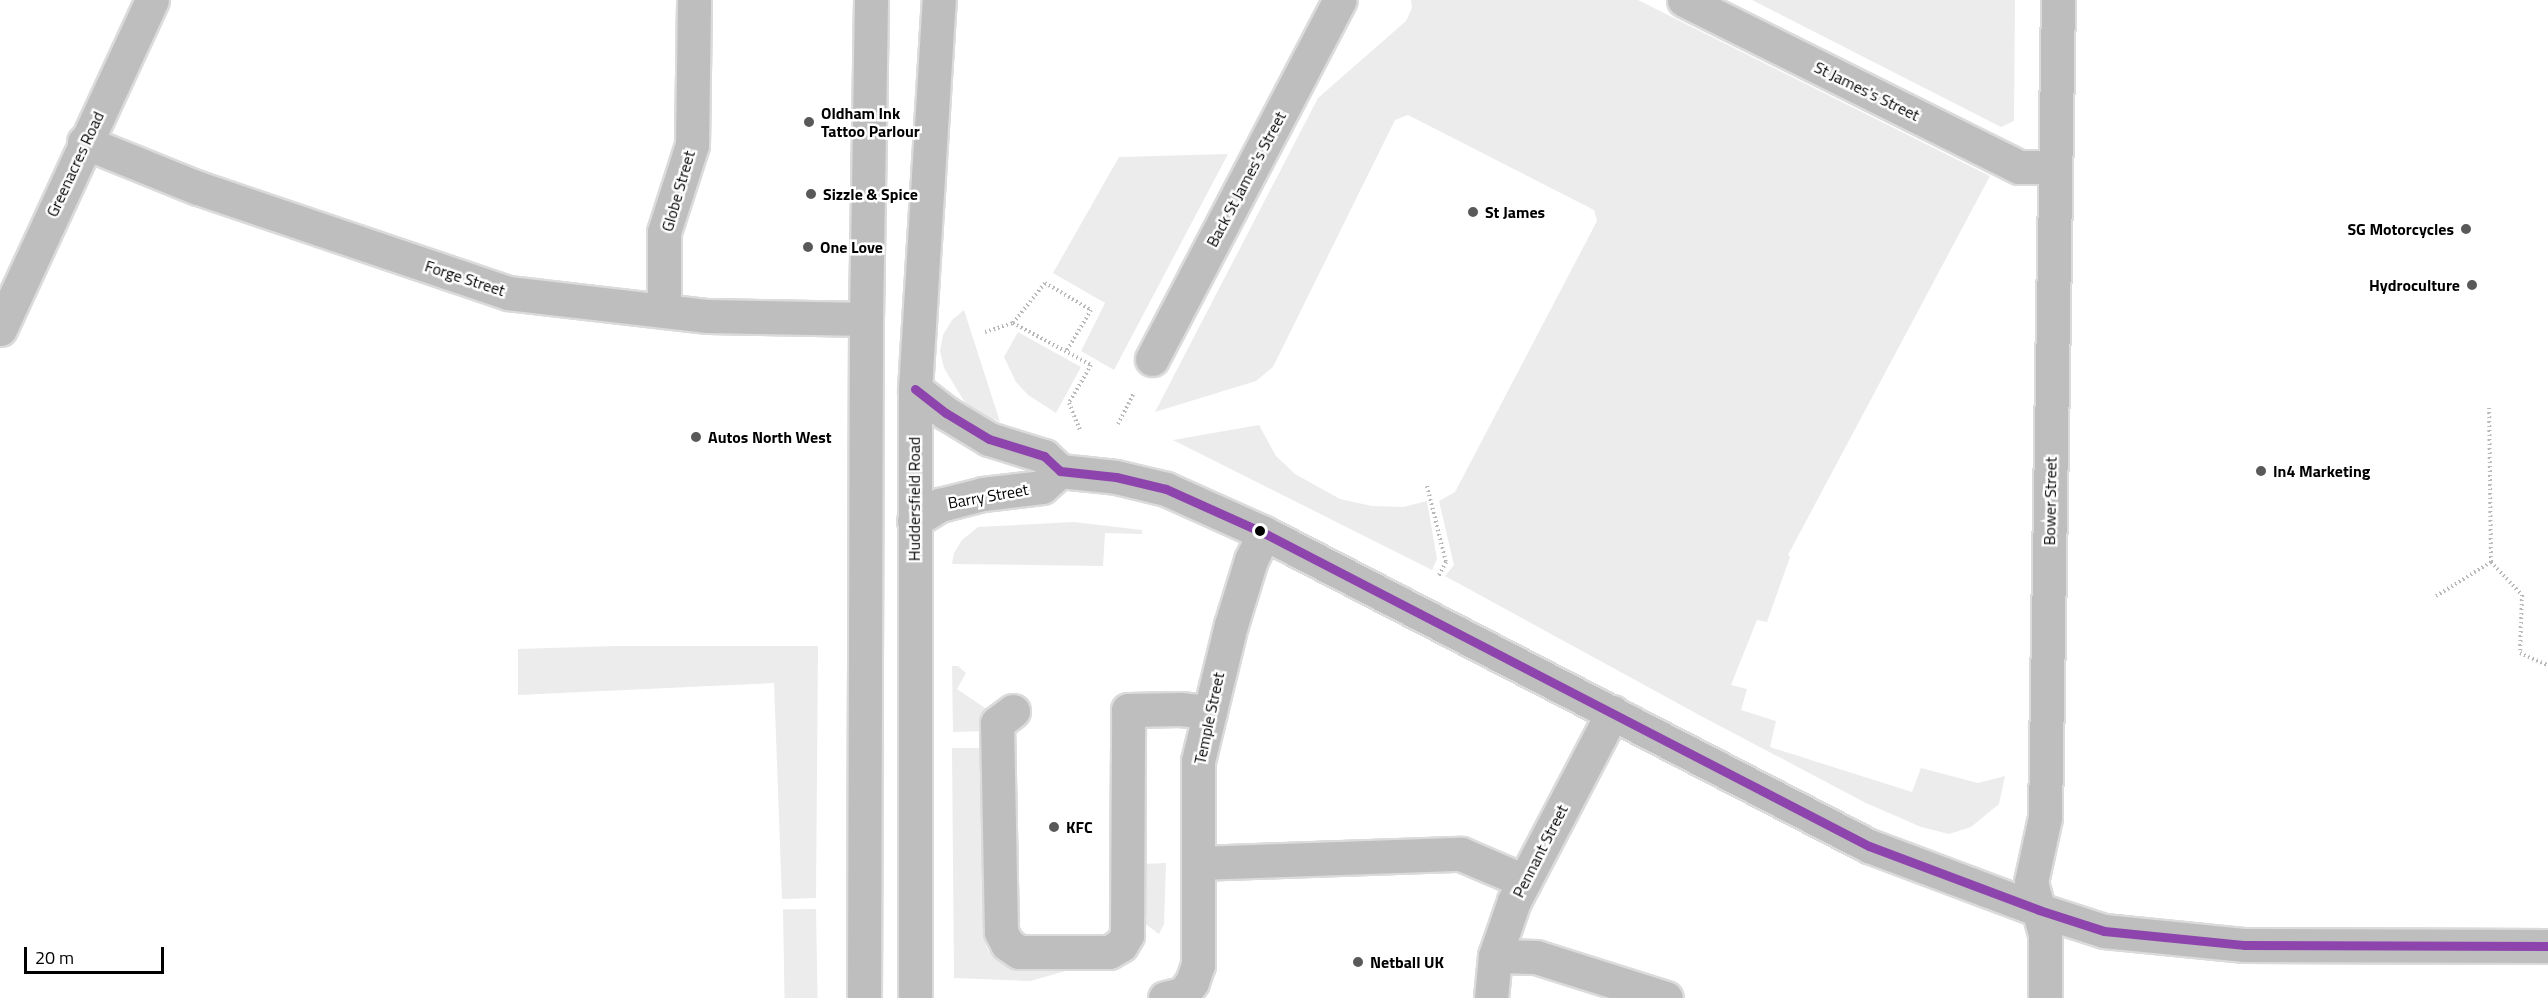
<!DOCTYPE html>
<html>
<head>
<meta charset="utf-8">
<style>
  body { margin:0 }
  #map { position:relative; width:2548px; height:998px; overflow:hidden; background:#fff; font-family:"Titillium Web",sans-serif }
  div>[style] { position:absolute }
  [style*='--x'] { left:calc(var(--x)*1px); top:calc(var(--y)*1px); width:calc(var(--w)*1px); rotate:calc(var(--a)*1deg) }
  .green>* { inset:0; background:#ececec; transform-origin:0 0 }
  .path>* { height:4px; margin-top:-2px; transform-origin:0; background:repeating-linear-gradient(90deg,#b9b9b9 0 1.5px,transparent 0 4.5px) }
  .roads { filter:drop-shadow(2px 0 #dbdbdb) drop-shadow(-2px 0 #dbdbdb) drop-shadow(0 2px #dbdbdb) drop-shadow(0 -2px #dbdbdb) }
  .minor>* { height:33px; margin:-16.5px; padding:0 16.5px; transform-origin:16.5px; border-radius:16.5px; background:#bebebe }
  .major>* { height:33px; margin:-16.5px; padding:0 16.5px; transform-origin:16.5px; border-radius:16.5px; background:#bebebe }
  .bus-1>* { height:9px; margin:-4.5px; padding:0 4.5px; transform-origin:4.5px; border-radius:4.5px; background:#8e44ad }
  .dots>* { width:16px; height:16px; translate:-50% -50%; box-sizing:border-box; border:3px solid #fff; border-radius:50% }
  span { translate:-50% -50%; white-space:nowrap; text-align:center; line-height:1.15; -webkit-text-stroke:5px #fff; paint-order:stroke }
  .street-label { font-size:16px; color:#000 }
  .poi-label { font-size:16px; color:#000; font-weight:700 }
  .left { translate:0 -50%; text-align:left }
  .right { translate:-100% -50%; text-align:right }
  .scale { position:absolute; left:24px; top:947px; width:140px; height:27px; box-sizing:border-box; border:3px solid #000; border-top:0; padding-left:8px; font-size:18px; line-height:21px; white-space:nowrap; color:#000; -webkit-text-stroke:4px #fff; paint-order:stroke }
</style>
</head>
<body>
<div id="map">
  <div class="green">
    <i style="clip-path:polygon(1411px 0,1638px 0,1990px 176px,1788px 555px,1790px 557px,1767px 622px,1757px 620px,1731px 685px,1747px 689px,1741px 710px,1776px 721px,1770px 747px,1912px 792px,1921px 768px,1978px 783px,2005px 776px,1999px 804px,1971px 827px,1949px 834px,1921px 827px,1866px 803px,1701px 716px,1445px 576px,1454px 565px,1439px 501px,1455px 492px,1597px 221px,1594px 210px,1408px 115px,1395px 120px,1273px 367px,1256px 381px,1155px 412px,1318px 98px,1406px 21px,1412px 8px)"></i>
    <i style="clip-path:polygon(1752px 0,2015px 0,2014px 121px,2001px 127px)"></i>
    <i style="clip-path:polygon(1228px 154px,1114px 370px,1081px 351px,1105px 303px,1053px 273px,1119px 157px)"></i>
    <i style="clip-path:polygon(964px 310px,1000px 422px,977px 412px,964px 401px,944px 368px,940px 351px,943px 335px,952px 320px)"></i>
    <i style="clip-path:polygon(1018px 332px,1081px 367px,1056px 413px,1028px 395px,1016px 382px,1004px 357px)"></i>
    <i style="clip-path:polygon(1259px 425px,1276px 456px,1295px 474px,1340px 499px,1372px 506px,1403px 507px,1427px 501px,1437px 559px,1432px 570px,1173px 440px)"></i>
    <i style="clip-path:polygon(1074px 522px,1142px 530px,1142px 534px,1105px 533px,1103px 566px,952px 564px,954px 553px,962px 540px,978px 527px)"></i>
    <i style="clip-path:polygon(616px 646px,818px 646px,816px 898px,782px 899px,774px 683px,518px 695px,518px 649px)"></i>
    <i style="clip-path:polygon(952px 666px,958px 666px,966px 673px,957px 689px,988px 710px,987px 731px,953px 732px)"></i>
    <i style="clip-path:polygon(952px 748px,986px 748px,984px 941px,989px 952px,1009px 967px,1028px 971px,1066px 971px,1030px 981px,954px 978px)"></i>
    <i style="clip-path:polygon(1166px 863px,1164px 924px,1159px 934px,1144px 923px,1142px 864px)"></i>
    <i style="left:816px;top:909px;width:89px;height:33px;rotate:89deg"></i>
  </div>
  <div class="path">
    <i style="--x:1013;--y:323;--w:51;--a:-51.3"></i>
    <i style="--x:1045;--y:283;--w:53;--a:30.4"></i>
    <i style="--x:1091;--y:310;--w:49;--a:120.8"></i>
    <i style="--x:985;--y:332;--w:29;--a:-18"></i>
    <i style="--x:1013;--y:323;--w:89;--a:28.3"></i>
    <i style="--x:1091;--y:365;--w:44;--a:120.1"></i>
    <i style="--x:1069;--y:403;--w:31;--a:68"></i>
    <i style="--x:1118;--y:424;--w:34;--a:-63"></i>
    <i style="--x:1427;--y:486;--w:78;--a:76"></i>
    <i style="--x:1446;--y:562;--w:17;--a:118"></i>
    <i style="--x:2491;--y:562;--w:45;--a:46.8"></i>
    <i style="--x:2522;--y:595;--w:58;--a:92"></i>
    <i style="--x:2520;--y:653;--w:30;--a:24"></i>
    <i style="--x:2436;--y:596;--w:65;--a:-31.7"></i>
    <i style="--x:2491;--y:562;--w:154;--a:-90.7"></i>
  </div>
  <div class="roads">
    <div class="minor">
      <i style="--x:1684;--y:0;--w:374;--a:26.5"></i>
      <i style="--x:2019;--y:167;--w:35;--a:0"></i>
      <i style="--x:84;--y:142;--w:123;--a:22"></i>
      <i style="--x:198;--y:188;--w:327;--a:18.7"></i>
      <i style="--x:508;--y:293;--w:201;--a:6.6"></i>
      <i style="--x:708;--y:316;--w:158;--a:1.1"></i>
      <i style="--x:664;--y:310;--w:78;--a:-90"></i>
      <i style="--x:664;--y:232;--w:91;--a:-72.2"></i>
      <i style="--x:692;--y:145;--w:145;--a:-89.2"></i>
      <i style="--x:0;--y:329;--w:362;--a:-65.2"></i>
      <i style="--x:1152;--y:359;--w:405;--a:-62.4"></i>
      <i style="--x:915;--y:389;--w:39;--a:38"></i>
      <i style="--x:946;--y:413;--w:50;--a:31.2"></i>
      <i style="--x:989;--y:439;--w:58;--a:17.2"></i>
      <i style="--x:1044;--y:456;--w:22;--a:43"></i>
      <i style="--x:1060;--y:471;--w:56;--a:6.1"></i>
      <i style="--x:1116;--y:477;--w:51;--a:13.5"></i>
      <i style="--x:1166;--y:489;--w:107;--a:24.2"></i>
      <i style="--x:1264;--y:533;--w:681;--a:27.36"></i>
      <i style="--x:1869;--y:846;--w:182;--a:20.6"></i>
      <i style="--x:2039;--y:910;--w:68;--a:17.9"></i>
      <i style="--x:2104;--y:931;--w:142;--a:5.7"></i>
      <i style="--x:2245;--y:945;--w:303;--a:0.2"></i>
      <i style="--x:914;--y:521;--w:31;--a:-32"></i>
      <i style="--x:940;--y:505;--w:44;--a:-14.3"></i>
      <i style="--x:983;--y:494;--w:59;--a:-6.8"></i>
      <i style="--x:1042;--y:487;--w:24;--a:-42"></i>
      <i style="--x:1013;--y:711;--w:20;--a:143"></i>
      <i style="--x:997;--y:723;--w:209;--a:88.9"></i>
      <i style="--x:1001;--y:932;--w:13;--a:63"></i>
      <i style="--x:1007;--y:944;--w:14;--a:34"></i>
      <i style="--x:1019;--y:952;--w:90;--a:0"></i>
      <i style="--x:1109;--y:952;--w:14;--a:-30"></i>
      <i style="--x:1121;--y:945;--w:12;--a:-59"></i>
      <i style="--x:1127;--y:935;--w:225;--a:-89.7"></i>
      <i style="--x:1128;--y:710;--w:52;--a:-1.1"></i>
      <i style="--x:1180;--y:709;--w:30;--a:6"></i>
      <i style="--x:1198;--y:863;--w:263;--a:-2"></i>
      <i style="--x:1461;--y:854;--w:69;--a:23.2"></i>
      <i style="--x:1495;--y:956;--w:41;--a:1.4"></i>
      <i style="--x:1536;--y:957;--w:136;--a:17.5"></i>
      <i style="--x:1165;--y:998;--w:18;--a:-13"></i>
      <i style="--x:1183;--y:994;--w:15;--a:-53"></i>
      <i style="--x:1192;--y:982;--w:18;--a:-71"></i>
      <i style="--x:1198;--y:965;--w:204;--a:-90"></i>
      <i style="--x:1198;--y:761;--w:140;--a:-76.4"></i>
      <i style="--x:1231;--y:625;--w:68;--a:-72.9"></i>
      <i style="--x:1251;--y:560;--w:30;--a:-64"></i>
      <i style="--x:1491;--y:998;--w:42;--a:-84.6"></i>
      <i style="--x:1495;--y:956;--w:58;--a:-70.9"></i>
      <i style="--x:1514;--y:901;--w:213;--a:-62.4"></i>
      <i style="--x:2045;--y:998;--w:64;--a:-90"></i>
      <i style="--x:2045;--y:934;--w:54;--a:-105.1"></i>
      <i style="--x:2031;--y:882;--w:66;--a:-77.8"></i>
      <i style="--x:2045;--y:817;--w:817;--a:-89.09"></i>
    </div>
    <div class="major">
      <i style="--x:864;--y:998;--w:679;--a:-89.83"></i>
      <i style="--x:866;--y:319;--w:319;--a:-89.1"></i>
      <i style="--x:915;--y:998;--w:609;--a:-90"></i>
      <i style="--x:915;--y:389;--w:390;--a:-86.5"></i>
    </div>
  </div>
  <div class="bus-1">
    <i style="--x:915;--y:389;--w:39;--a:38"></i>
    <i style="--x:946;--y:413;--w:50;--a:31.2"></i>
    <i style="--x:989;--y:439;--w:58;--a:17.2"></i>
    <i style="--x:1044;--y:456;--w:22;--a:43"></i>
    <i style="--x:1060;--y:471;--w:56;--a:6.1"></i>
    <i style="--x:1116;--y:477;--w:51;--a:13.5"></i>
    <i style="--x:1166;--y:489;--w:107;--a:24.2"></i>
    <i style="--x:1264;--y:533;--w:681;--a:27.36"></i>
    <i style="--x:1869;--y:846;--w:182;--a:20.6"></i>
    <i style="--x:2039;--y:910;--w:68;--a:17.9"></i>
    <i style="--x:2104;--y:931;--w:142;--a:5.7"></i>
    <i style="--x:2245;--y:945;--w:303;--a:0.2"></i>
  </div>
  <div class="dots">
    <i style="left:809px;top:122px;background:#595959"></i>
    <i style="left:811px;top:194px;background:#595959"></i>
    <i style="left:1473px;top:212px;background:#595959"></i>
    <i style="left:2466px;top:229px;background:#595959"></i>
    <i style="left:808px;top:247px;background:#595959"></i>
    <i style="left:2472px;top:285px;background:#595959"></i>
    <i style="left:696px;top:437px;background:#595959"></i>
    <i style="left:2261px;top:471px;background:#595959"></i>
    <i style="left:1260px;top:531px;background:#000"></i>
    <i style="left:1054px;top:827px;background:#595959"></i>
    <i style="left:1358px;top:962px;background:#595959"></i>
  </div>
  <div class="street-label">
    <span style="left:1867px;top:91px;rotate:26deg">St James's Street</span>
    <span style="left:75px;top:164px;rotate:-65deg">Greenacres Road</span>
    <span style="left:1246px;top:179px;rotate:-62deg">Back St James's Street</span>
    <span style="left:678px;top:191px;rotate:-74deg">Globe Street</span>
    <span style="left:465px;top:278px;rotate:18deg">Forge Street</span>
    <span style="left:988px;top:496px;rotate:-10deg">Barry Street</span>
    <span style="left:914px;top:499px;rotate:-90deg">Huddersfield Road</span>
    <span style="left:2050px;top:501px;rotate:-89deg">Bower Street</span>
    <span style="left:1209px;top:718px;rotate:-78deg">Temple Street</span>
    <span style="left:1540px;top:851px;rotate:-63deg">Pennant Street</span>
  </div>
  <div class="poi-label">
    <span class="left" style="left:821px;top:122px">Oldham Ink<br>Tattoo Parlour</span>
    <span class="left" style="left:823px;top:194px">Sizzle &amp; Spice</span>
    <span class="left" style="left:1485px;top:212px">St James</span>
    <span class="right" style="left:2454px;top:229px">SG Motorcycles</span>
    <span class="left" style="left:820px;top:247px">One Love</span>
    <span class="right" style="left:2460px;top:285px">Hydroculture</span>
    <span class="left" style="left:708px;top:437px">Autos North West</span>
    <span class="left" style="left:2273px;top:471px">In4 Marketing</span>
    <span class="left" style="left:1066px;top:827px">KFC</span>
    <span class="left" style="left:1370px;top:962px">Netball UK</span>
  </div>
  <div class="scale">20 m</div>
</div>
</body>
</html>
